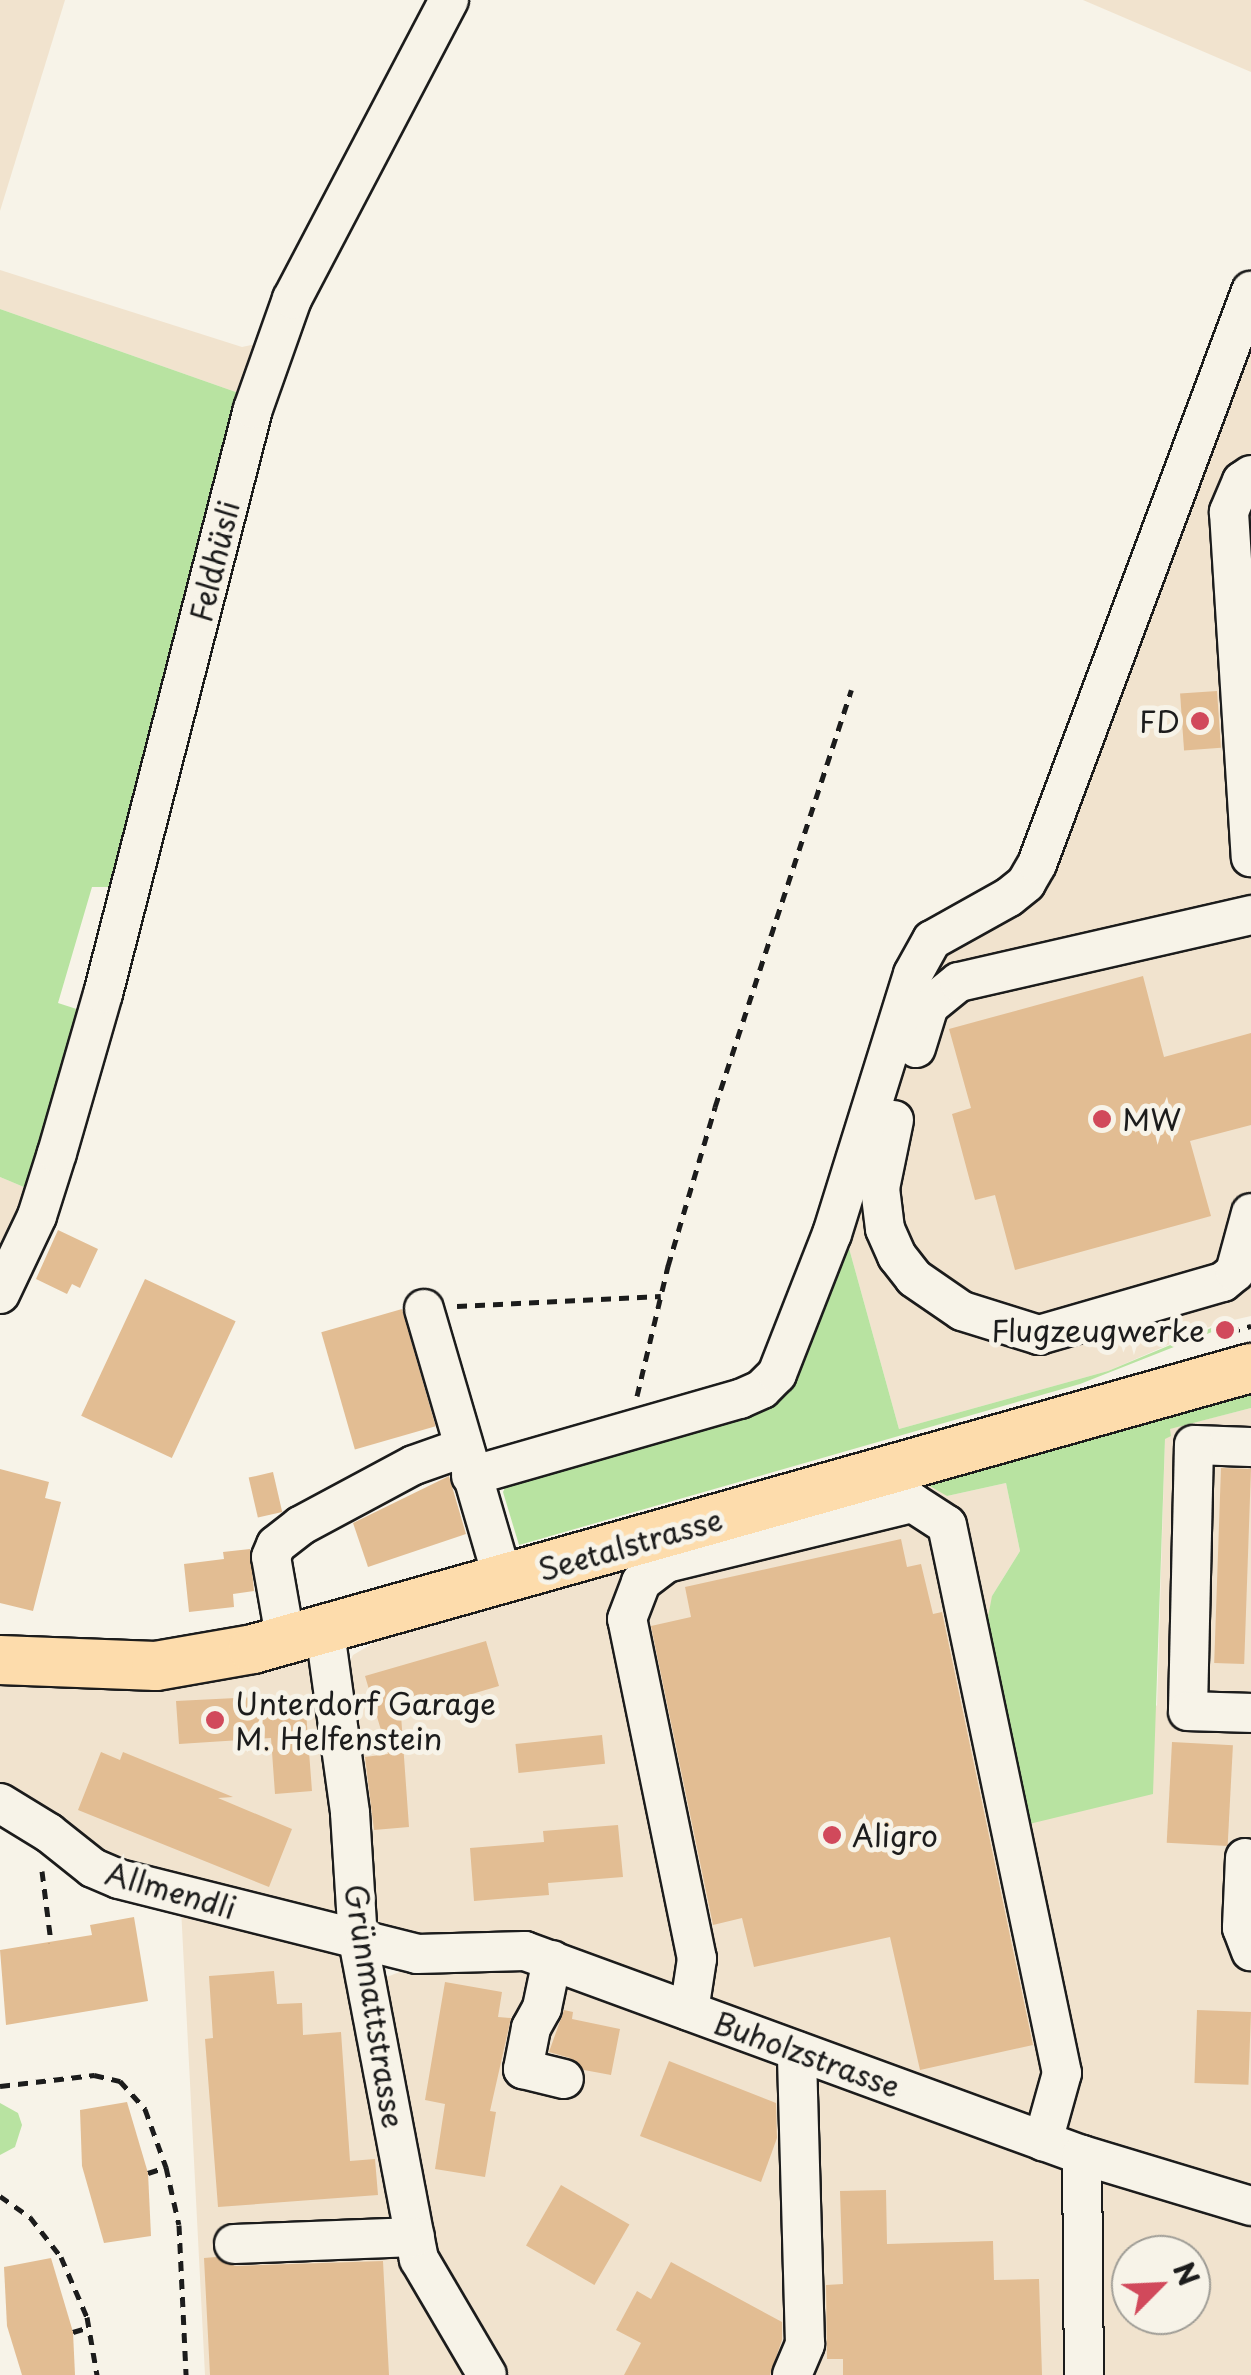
<!DOCTYPE html>
<html>
<head>
<meta charset="utf-8">
<style>
  body { margin:0 }
  #map { position:relative; width:1251px; height:2375px; overflow:hidden; background:#f7f3e8; font-family:"Playpen Sans",sans-serif }
  div>[style] { position:absolute }
  [style*='--x'] { left:calc(var(--x)*1px); top:calc(var(--y)*1px); width:calc(var(--w)*1px); rotate:calc(var(--a)*1deg) }
  .built>* { inset:0; background:#f1e3ce }
  .green>* { inset:0; background:#b8e3a1 }
  .building>* { inset:0; background:#e2bd93; transform-origin:0 0 }
  .path>* { height:5px; margin-top:-2.5px; transform-origin:0; background:repeating-linear-gradient(90deg,#1c1c1c 0 10px,transparent 0 18px) }
  .roads { filter:drop-shadow(2px 0 #1c1c1c) drop-shadow(-2px 0 #1c1c1c) drop-shadow(0 2px #1c1c1c) drop-shadow(0 -2px #1c1c1c) }
  .minor>* { height:38px; margin:-19px; padding:0 19px; transform-origin:19px; border-radius:19px; background:#f7f3e8 }
  .major>* { height:48px; margin:-24px; padding:0 24px; transform-origin:24px; border-radius:24px; background:#fddcac }
  .dots>* { width:28px; height:28px; translate:-50% -50%; box-sizing:border-box; border:5px solid #f7f3e8; border-radius:50% }
  span { translate:-50% -50%; white-space:nowrap; text-align:center; line-height:1.15; -webkit-text-stroke:10px #f7f3e8; paint-order:stroke }
  .street-label { font-size:30px; color:#1c1c1c }
  .poi-label { font-size:30px; color:#1c1c1c }
  .right { translate:-100% -50%; text-align:right }
  .left { translate:0 -50%; text-align:left }
  .north { position:absolute; left:1111px; top:2235px; width:100px; height:100px; box-sizing:border-box; background:#f7f3e8; border:2px solid #9f9d96; border-radius:50%; rotate:66deg; font-size:28px; font-weight:700; line-height:40px; text-align:center; color:#1c1c1c }
  .north::after { content:''; display:block; margin:auto; width:35px; height:45px; background:#d1495b; clip-path:polygon(50% 0,100% 100%,50% 72%,0 100%) }
</style>
</head>
<body>
<div id="map">
  <div class="built">
    <i style="clip-path:polygon(0 0,65px 0,0 211px)"></i>
    <i style="clip-path:polygon(1083px 0,1251px 0,1251px 72px)"></i>
    <i style="clip-path:polygon(0 270px,242px 347px,266px 342px,250px 397px,0 309px)"></i>
    <i style="clip-path:polygon(1251px 321px,1251px 1316px,1216px 1324px,1108px 1371px,899px 1429px,844px 1230px,919px 976px,944px 945px,1031px 898px)"></i>
    <i style="clip-path:polygon(0 1177px,31px 1190px,0 1275px)"></i>
    <i style="clip-path:polygon(evenodd,1251px 1408px,1251px 2375px,205px 2375px,181px 1908px,335px 1953px,384px 1978px,405px 1970px,388px 1931px,371px 1919px,347px 1667px,353px 1655px,382px 1638px,928px 1479px,947px 1496px,1006px 1483px,1020px 1551px,992px 1596px,1157px 1706px,1165px 1438px,1169px 1429px,1251px 1408px,1131px 2255px,1191px 2255px,1191px 2315px,1131px 2315px,1131px 2255px)"></i>
    <i style="clip-path:polygon(325px 1632px,356px 1920px,119px 1879px,0 1803px,0 1660px)"></i>
  </div>
  <div class="green">
    <i style="clip-path:polygon(0 309px,250px 397px,122px 887px,92px 887px,58px 1003px,92px 1014px,31px 1190px,0 1177px)"></i>
    <i style="clip-path:polygon(844px 1230px,899px 1429px,1108px 1371px,1216px 1326px,1217px 1330px,1080px 1384px,519px 1545px,503px 1492px,510px 1477px,755px 1400px)"></i>
    <i style="clip-path:polygon(1251px 1392px,1251px 1408px,1170px 1429px,1171px 1436px,1165px 1439px,1153px 1794px,1025px 1825px,984px 1638px,992px 1596px,1020px 1551px,1006px 1483px,947px 1496px,928px 1485px,928px 1479px)"></i>
    <i style="clip-path:polygon(0 2103px,18px 2113px,22px 2125px,15px 2147px,0 2155px)"></i>
  </div>
  <div class="building">
    <i style="left:1217px;top:691px;width:57px;height:37px;rotate:86deg"></i>
    <i style="clip-path:polygon(1143px 976px,1164px 1057px,1251px 1033px,1251px 1125px,1190px 1141px,1211px 1216px,1015px 1270px,995px 1195px,975px 1200px,952px 1114px,971px 1108px,949px 1029px)"></i>
    <i style="clip-path:polygon(58px 1230px,98px 1249px,80px 1288px,72px 1284px,67px 1294px,36px 1279px)"></i>
    <i style="left:145px;top:1279px;width:100px;height:151px;rotate:25deg"></i>
    <i style="left:402px;top:1309px;width:122px;height:84px;rotate:74deg"></i>
    <i style="left:1221px;top:1468px;width:30px;height:195px;rotate:2deg"></i>
    <i style="clip-path:polygon(0 1469px,49px 1482px,45px 1498px,61px 1502px,33px 1611px,0 1603px)"></i>
    <i style="left:273px;top:1472px;width:41px;height:25px;rotate:77deg"></i>
    <i style="clip-path:polygon(449px 1476px,466px 1534px,368px 1567px,353px 1523px)"></i>
    <i style="clip-path:polygon(901px 1539px,907px 1567px,921px 1564px,933px 1614px,942px 1612px,1033px 2045px,920px 2070px,890px 1937px,754px 1967px,742px 1918px,713px 1925px,651px 1626px,691px 1617px,685px 1587px)"></i>
    <i style="clip-path:polygon(250px 1549px,254px 1591px,233px 1594px,234px 1607px,189px 1612px,184px 1564px,224px 1559px,223px 1552px)"></i>
    <i style="clip-path:polygon(486px 1641px,499px 1686px,401px 1715px,409px 1827px,374px 1830px,365px 1757px,388px 1754px,365px 1676px)"></i>
    <i style="clip-path:polygon(257px 1697px,259px 1716px,306px 1712px,312px 1791px,275px 1794px,271px 1738px,179px 1744px,176px 1701px)"></i>
    <i style="left:602px;top:1735px;width:29px;height:87px;rotate:84deg"></i>
    <i style="left:1172px;top:1742px;width:61px;height:101px;rotate:3deg"></i>
    <i style="clip-path:polygon(101px 1752px,120px 1760px,123px 1752px,233px 1797px,218px 1798px,292px 1829px,269px 1887px,78px 1810px)"></i>
    <i style="clip-path:polygon(618px 1825px,623px 1877px,548px 1883px,549px 1895px,474px 1901px,470px 1848px,544px 1842px,543px 1831px)"></i>
    <i style="clip-path:polygon(134px 1917px,148px 2001px,6px 2025px,0 1950px,92px 1935px,90px 1925px)"></i>
    <i style="clip-path:polygon(274px 1971px,277px 2004px,302px 2003px,303px 2035px,341px 2032px,350px 2161px,375px 2159px,378px 2195px,218px 2207px,205px 2039px,213px 2038px,209px 1976px)"></i>
    <i style="clip-path:polygon(445px 1982px,502px 1992px,498px 2017px,511px 2018px,490px 2111px,496px 2112px,485px 2177px,435px 2169px,445px 2104px,425px 2100px)"></i>
    <i style="clip-path:polygon(564px 2010px,573px 2012px,572px 2019px,620px 2029px,611px 2075px,584px 2070px,570px 2058px,549px 2052px)"></i>
    <i style="left:1197px;top:2010px;width:54px;height:73px;rotate:2deg"></i>
    <i style="clip-path:polygon(669px 2061px,776px 2103px,777px 2138px,761px 2182px,640px 2136px)"></i>
    <i style="clip-path:polygon(127px 2102px,148px 2173px,151px 2236px,104px 2243px,82px 2166px,80px 2110px)"></i>
    <i style="left:561px;top:2185px;width:79px;height:70px;rotate:30deg"></i>
    <i style="clip-path:polygon(886px 2190px,887px 2244px,993px 2241px,994px 2280px,1039px 2279px,1042px 2375px,843px 2375px,843px 2359px,827px 2359px,826px 2285px,843px 2284px,840px 2191px)"></i>
    <i style="clip-path:polygon(216px 2257px,235px 2266px,383px 2261px,389px 2375px,210px 2375px,204px 2258px)"></i>
    <i style="clip-path:polygon(51px 2258px,73px 2332px,75px 2375px,22px 2375px,7px 2326px,4px 2267px)"></i>
    <i style="clip-path:polygon(671px 2262px,782px 2322px,782px 2340px,770px 2375px,624px 2375px,641px 2343px,616px 2330px,637px 2291px,651px 2299px)"></i>
  </div>
  <div class="path">
    <i style="--x:457;--y:1306;--w:204;--a:-2.8"></i>
    <i style="--x:1230;--y:1332;--w:22;--a:-16"></i>
    <i style="--x:637;--y:1396;--w:134;--a:-76.6"></i>
    <i style="--x:668;--y:1266;--w:166;--a:-73.5"></i>
    <i style="--x:715;--y:1107;--w:439;--a:-71.9"></i>
    <i style="--x:42;--y:1871;--w:72;--a:82.8"></i>
    <i style="--x:0;--y:2086;--w:95;--a:-6.7"></i>
    <i style="--x:94;--y:2075;--w:27;--a:13"></i>
    <i style="--x:120;--y:2081;--w:38;--a:48"></i>
    <i style="--x:145;--y:2109;--w:62;--a:70.1"></i>
    <i style="--x:166;--y:2167;--w:59;--a:77.4"></i>
    <i style="--x:179;--y:2225;--w:150;--a:87.3"></i>
    <i style="--x:148;--y:2173;--w:19;--a:-18"></i>
    <i style="--x:0;--y:2196;--w:37;--a:35"></i>
    <i style="--x:30;--y:2217;--w:51;--a:52.2"></i>
    <i style="--x:61;--y:2257;--w:65;--a:66.6"></i>
    <i style="--x:87;--y:2317;--w:59;--a:80.2"></i>
    <i style="--x:73;--y:2332;--w:17;--a:-17"></i>
  </div>
  <div class="roads">
    <div class="minor">
      <i style="--x:1251;--y:475;--w:11;--a:146"></i>
      <i style="--x:1242;--y:481;--w:34;--a:113"></i>
      <i style="--x:1229;--y:512;--w:346;--a:86.4"></i>
      <i style="--x:916;--y:1048;--w:44;--a:-72.8"></i>
      <i style="--x:929;--y:1006;--w:38;--a:-39"></i>
      <i style="--x:959;--y:982;--w:300;--a:-12.9"></i>
      <i style="--x:894;--y:1120;--w:69;--a:101.6"></i>
      <i style="--x:880;--y:1188;--w:41;--a:83"></i>
      <i style="--x:885;--y:1229;--w:30;--a:66"></i>
      <i style="--x:897;--y:1256;--w:28;--a:52"></i>
      <i style="--x:914;--y:1278;--w:58;--a:34.5"></i>
      <i style="--x:962;--y:1311;--w:81;--a:17.3"></i>
      <i style="--x:1039;--y:1335;--w:191;--a:-16.1"></i>
      <i style="--x:1223;--y:1282;--w:16;--a:-40"></i>
      <i style="--x:1235;--y:1272;--w:61;--a:-74.8"></i>
      <i style="--x:0;--y:1294;--w:86;--a:-64.6"></i>
      <i style="--x:37;--y:1216;--w:66;--a:-72.4"></i>
      <i style="--x:57;--y:1153;--w:166;--a:-73.9"></i>
      <i style="--x:103;--y:994;--w:604;--a:-75.62"></i>
      <i style="--x:253;--y:409;--w:117;--a:-70.5"></i>
      <i style="--x:292;--y:299;--w:338;--a:-62.3"></i>
      <i style="--x:424;--y:1309;--w:282;--a:73.7"></i>
      <i style="--x:1251;--y:1447;--w:57;--a:-178"></i>
      <i style="--x:1194;--y:1445;--w:266;--a:91.3"></i>
      <i style="--x:1188;--y:1711;--w:63;--a:1.8"></i>
      <i style="--x:471;--y:1476;--w:280;--a:-16"></i>
      <i style="--x:740;--y:1399;--w:24;--a:-24"></i>
      <i style="--x:762;--y:1389;--w:21;--a:-45"></i>
      <i style="--x:777;--y:1374;--w:150;--a:-68.6"></i>
      <i style="--x:832;--y:1234;--w:272;--a:-72.7"></i>
      <i style="--x:913;--y:974;--w:39;--a:-61"></i>
      <i style="--x:932;--y:940;--w:88;--a:-29.2"></i>
      <i style="--x:1009;--y:897;--w:22;--a:-39"></i>
      <i style="--x:1026;--y:883;--w:22;--a:-60"></i>
      <i style="--x:1037;--y:864;--w:612;--a:-69.52"></i>
      <i style="--x:325;--y:1632;--w:183;--a:82.1"></i>
      <i style="--x:350;--y:1813;--w:127;--a:86.4"></i>
      <i style="--x:358;--y:1940;--w:325;--a:79.2"></i>
      <i style="--x:419;--y:2259;--w:134;--a:59.6"></i>
      <i style="--x:286;--y:1642;--w:86;--a:-100"></i>
      <i style="--x:271;--y:1557;--w:13;--a:-67"></i>
      <i style="--x:276;--y:1545;--w:31;--a:-38"></i>
      <i style="--x:300;--y:1526;--w:129;--a:-28.2"></i>
      <i style="--x:414;--y:1465;--w:51;--a:-19.5"></i>
      <i style="--x:0;--y:1803;--w:57;--a:31.5"></i>
      <i style="--x:49;--y:1833;--w:56;--a:38.5"></i>
      <i style="--x:93;--y:1868;--w:28;--a:23"></i>
      <i style="--x:119;--y:1879;--w:307;--a:14.1"></i>
      <i style="--x:417;--y:1954;--w:108;--a:-1.6"></i>
      <i style="--x:525;--y:1951;--w:593;--a:20.12"></i>
      <i style="--x:1082;--y:2155;--w:177;--a:16.8"></i>
      <i style="--x:1245;--y:1858;--w:70;--a:92.5"></i>
      <i style="--x:1242;--y:1928;--w:25;--a:69"></i>
      <i style="--x:552;--y:1960;--w:49;--a:101.8"></i>
      <i style="--x:542;--y:2008;--w:23;--a:119"></i>
      <i style="--x:531;--y:2028;--w:42;--a:101"></i>
      <i style="--x:523;--y:2069;--w:42;--a:13.7"></i>
      <i style="--x:689;--y:2011;--w:53;--a:-81.3"></i>
      <i style="--x:697;--y:1959;--w:347;--a:-101.6"></i>
      <i style="--x:627;--y:1619;--w:40;--a:-69"></i>
      <i style="--x:641;--y:1582;--w:31;--a:-37"></i>
      <i style="--x:666;--y:1563;--w:254;--a:-13.7"></i>
      <i style="--x:913;--y:1503;--w:40;--a:32.9"></i>
      <i style="--x:947;--y:1525;--w:560;--a:78.15"></i>
      <i style="--x:1062;--y:2073;--w:71;--a:105.6"></i>
      <i style="--x:1082;--y:2155;--w:220;--a:89.5"></i>
      <i style="--x:234;--y:2244;--w:181;--a:-2.2"></i>
      <i style="--x:792;--y:2375;--w:34;--a:-67"></i>
      <i style="--x:805;--y:2344;--w:293;--a:-91.6"></i>
    </div>
    <div class="major">
      <i style="--x:0;--y:1660;--w:156;--a:2.2"></i>
      <i style="--x:156;--y:1666;--w:98;--a:-9.9"></i>
      <i style="--x:253;--y:1649;--w:1037;--a:-15.73"></i>
    </div>
  </div>
  <div class="dots">
    <i style="left:1200px;top:721px;background:#d1495b"></i>
    <i style="left:1102px;top:1119px;background:#d1495b"></i>
    <i style="left:1225px;top:1330px;background:#d1495b"></i>
    <i style="left:215px;top:1720px;background:#d1495b"></i>
    <i style="left:832px;top:1835px;background:#d1495b"></i>
  </div>
  <div class="street-label">
    <span style="left:214px;top:561px;rotate:-76deg">Feldhüsli</span>
    <span style="left:630px;top:1544px;rotate:-16deg">Seetalstrasse</span>
    <span style="left:171px;top:1890px;rotate:16deg">Allmendli</span>
    <span style="left:375px;top:2006px;rotate:81deg">Grünmattstrasse</span>
    <span style="left:807px;top:2054px;rotate:20deg">Buholzstrasse</span>
  </div>
  <div class="poi-label">
    <span class="right" style="left:1180px;top:721px">FD</span>
    <span class="left" style="left:1122px;top:1119px">MW</span>
    <span class="right" style="left:1205px;top:1330px">Flugzeugwerke</span>
    <span class="left" style="left:235px;top:1720px">Unterdorf Garage<br>M. Helfenstein</span>
    <span class="left" style="left:852px;top:1835px">Aligro</span>
  </div>
  <div class="north">N</div>
</div>
</body>
</html>
